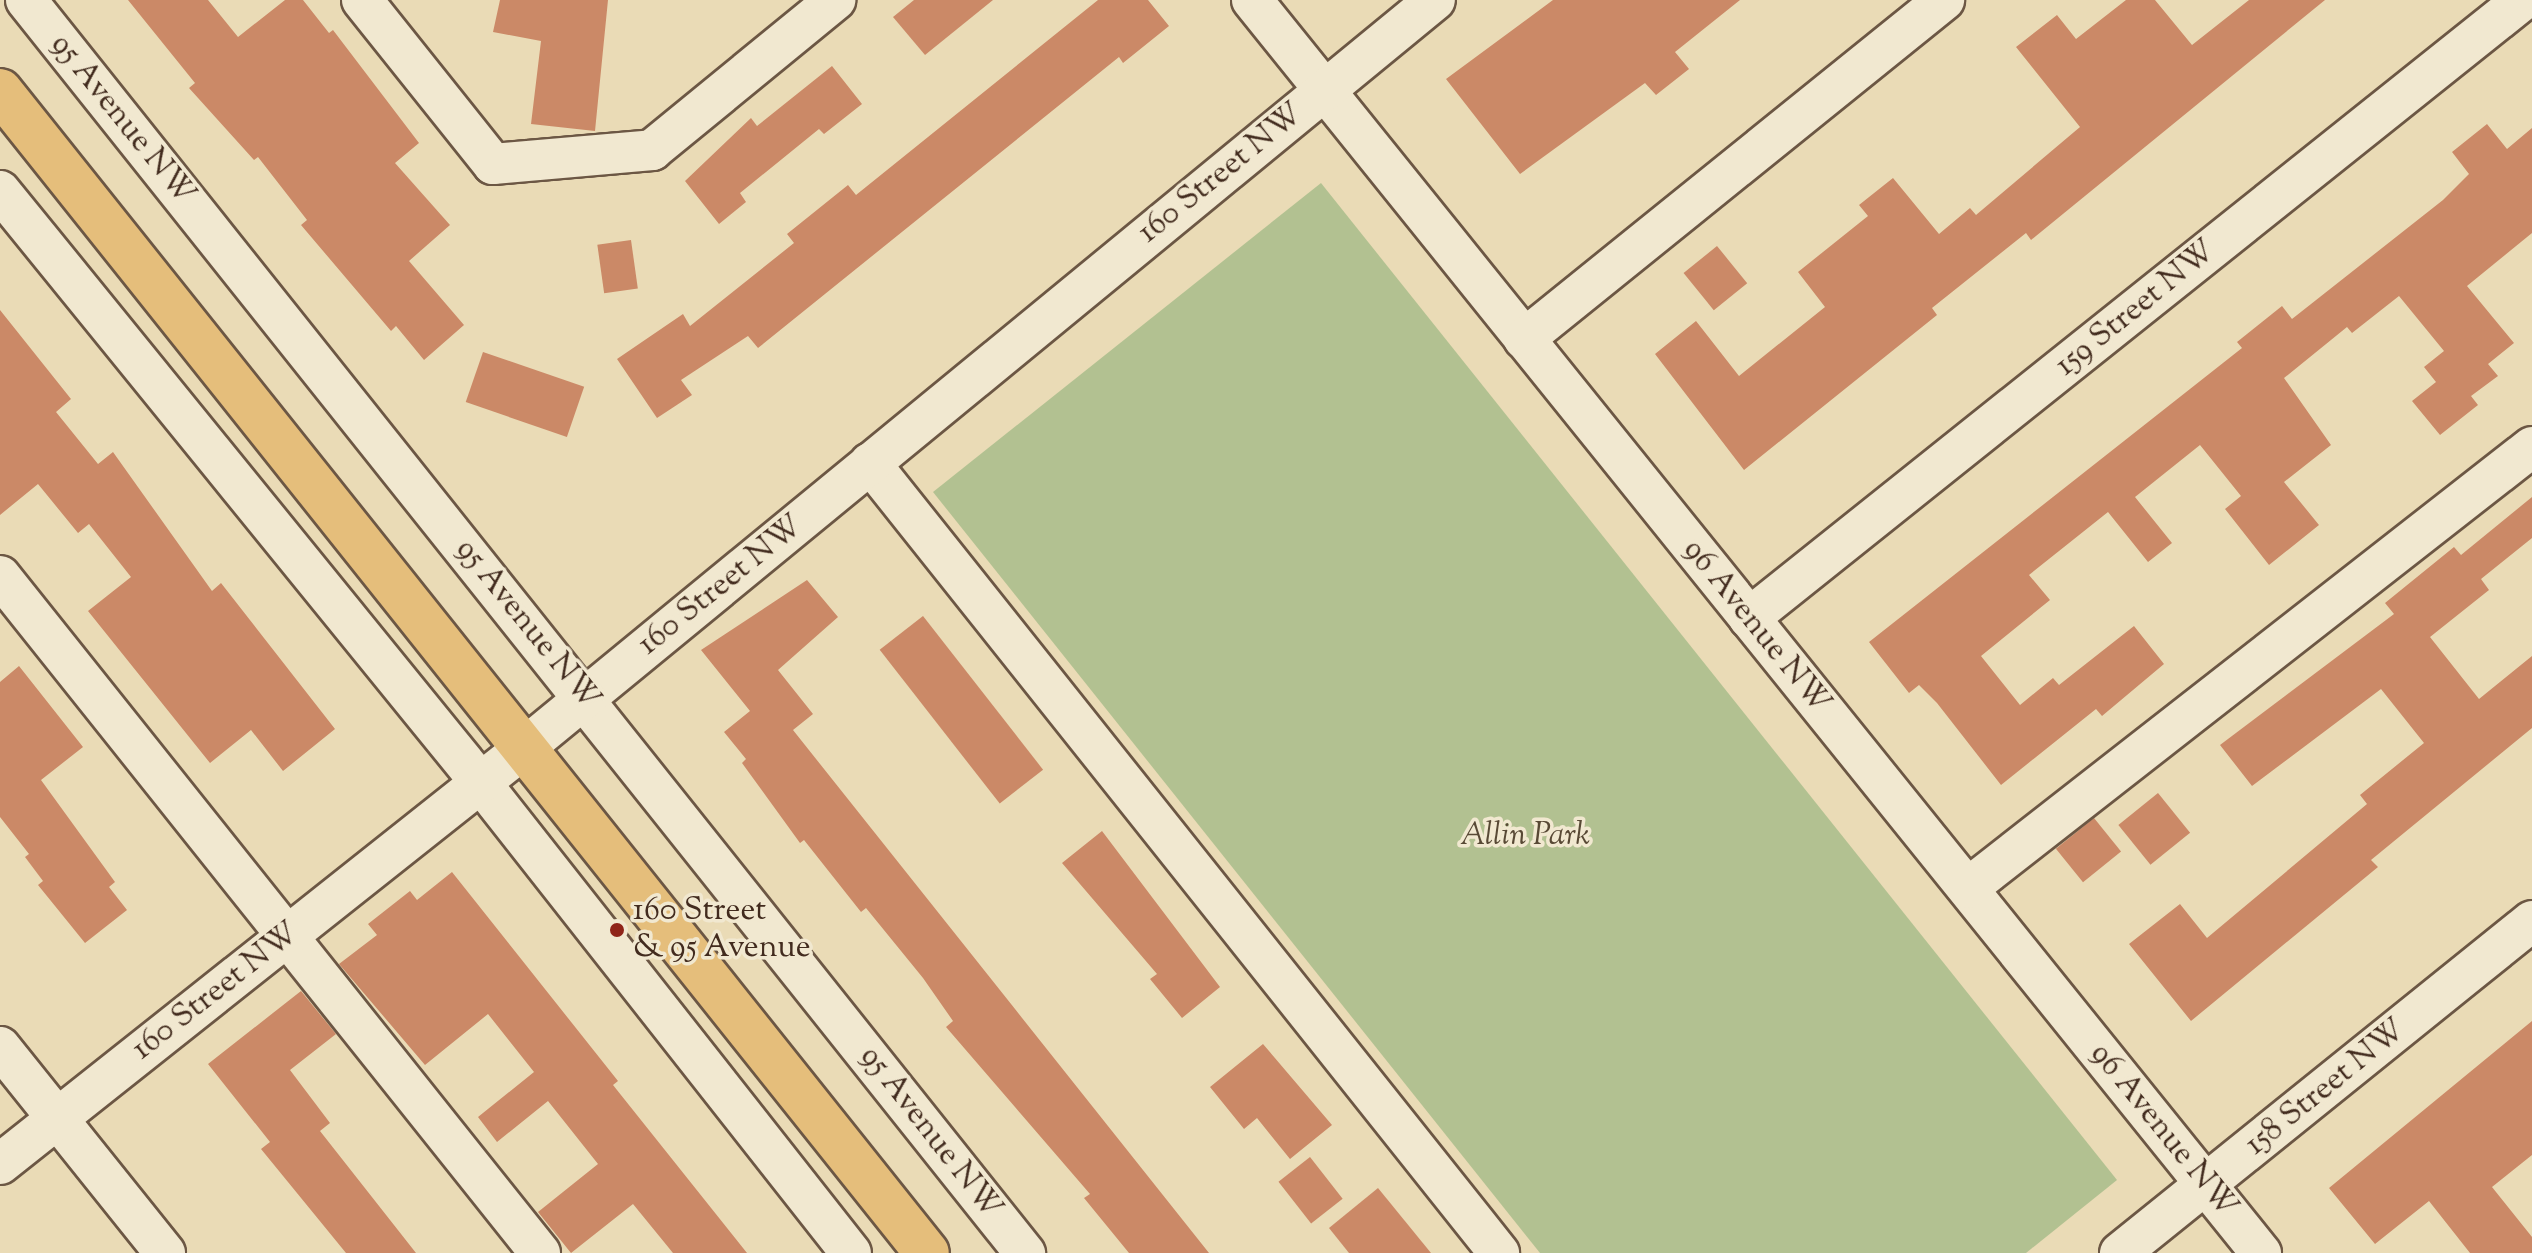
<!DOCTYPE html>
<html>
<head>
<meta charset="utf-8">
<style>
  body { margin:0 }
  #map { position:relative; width:2532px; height:1253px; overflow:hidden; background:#eadbb6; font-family:"Sorts Mill Goudy",serif }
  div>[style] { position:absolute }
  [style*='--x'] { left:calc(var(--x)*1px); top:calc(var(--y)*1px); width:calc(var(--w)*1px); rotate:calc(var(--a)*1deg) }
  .green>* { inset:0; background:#b2c191 }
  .building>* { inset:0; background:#cb8967; transform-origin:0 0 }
  .roads { filter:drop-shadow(2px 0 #6c5744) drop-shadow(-2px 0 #6c5744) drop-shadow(0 2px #6c5744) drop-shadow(0 -2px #6c5744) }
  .minor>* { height:40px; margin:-20px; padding:0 20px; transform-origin:20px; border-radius:20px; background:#f1e8d0 }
  .major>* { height:44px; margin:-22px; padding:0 22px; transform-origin:22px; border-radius:22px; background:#e5be7b }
  .dots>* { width:22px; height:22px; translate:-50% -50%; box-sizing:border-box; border:4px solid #f1e8d0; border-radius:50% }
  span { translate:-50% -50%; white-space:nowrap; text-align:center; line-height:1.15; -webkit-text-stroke:7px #f1e8d0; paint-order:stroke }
  .street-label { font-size:32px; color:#422b1e }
  .park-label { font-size:32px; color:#584935; font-style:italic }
  .poi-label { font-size:32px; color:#422b1e }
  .left { translate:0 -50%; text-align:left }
</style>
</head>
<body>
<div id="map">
  <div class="green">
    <i style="clip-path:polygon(1321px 183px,2117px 1180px,2026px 1253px,1540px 1253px,933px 492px)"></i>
  </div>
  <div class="building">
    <i style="clip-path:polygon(128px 0,208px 0,238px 37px,285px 0,303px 0,329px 33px,333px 30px,419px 143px,395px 163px,450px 225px,409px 261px,464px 325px,424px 360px,396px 326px,391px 331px,301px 225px,307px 220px,258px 157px,254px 160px,189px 88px,195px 83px)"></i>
    <i style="clip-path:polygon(500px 0,608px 0,595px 131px,531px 124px,541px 41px,493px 32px)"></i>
    <i style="clip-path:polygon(914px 0,993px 0,925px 55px,893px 17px)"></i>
    <i style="clip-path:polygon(1098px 0,1148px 0,1169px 26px,1123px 63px,1119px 57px,758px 348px,748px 336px,681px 380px,692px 395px,657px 418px,617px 359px,683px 314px,690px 326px,794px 243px,787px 234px,848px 185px,856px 195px)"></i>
    <i style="clip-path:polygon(1553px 0,1740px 0,1675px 52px,1689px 69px,1656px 95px,1645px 83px,1520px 174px,1446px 79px)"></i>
    <i style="clip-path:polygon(2126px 0,2155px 0,2192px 45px,2249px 0,2325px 0,2031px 240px,2026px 233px,1932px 308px,1937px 315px,1744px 470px,1655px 354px,1696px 321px,1739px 376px,1825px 307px,1798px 272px,1868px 216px,1859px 205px,1893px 178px,1939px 234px,1970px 208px,1976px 215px,2080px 127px,2016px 47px,2057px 15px,2076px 39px)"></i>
    <i style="clip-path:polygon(832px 66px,862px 104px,824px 134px,819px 129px,740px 193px,746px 202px,719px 224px,685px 181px,751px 118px,757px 126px)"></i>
    <i style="clip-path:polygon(2487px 124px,2507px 149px,2532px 128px,2532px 233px,2467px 286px,2514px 343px,2488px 364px,2498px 376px,2471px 396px,2478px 405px,2440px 435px,2412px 401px,2436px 382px,2424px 367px,2444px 351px,2399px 296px,2352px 333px,2347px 327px,2284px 378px,2331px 445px,2284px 482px,2319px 525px,2269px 565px,2225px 509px,2241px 496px,2200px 445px,2135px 497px,2172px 543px,2148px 562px,2108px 512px,2029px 575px,2050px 600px,1981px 656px,2020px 705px,2053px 678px,2059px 685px,2134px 626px,2164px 664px,2102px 716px,2096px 709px,2001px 785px,1937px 703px,1919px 685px,1909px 693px,1869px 642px,2242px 348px,2237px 342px,2282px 306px,2292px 319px,2443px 200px,2469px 174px,2452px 152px)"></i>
    <i style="left:631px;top:240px;width:49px;height:34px;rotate:82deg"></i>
    <i style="left:1717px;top:246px;width:48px;height:43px;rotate:51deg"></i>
    <i style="clip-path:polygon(0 310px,71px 399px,56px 412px,98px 464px,113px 452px,212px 591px,221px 583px,335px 729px,283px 771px,251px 730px,210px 763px,88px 611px,131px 577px,89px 524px,78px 533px,38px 484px,0 515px)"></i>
    <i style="left:483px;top:352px;width:107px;height:53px;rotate:19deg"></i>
    <i style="clip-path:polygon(2532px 497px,2532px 538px,2481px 579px,2489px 590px,2430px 637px,2479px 699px,2532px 656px,2532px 728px,2371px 860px,2378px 867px,2191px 1021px,2129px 944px,2180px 904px,2207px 938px,2367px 804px,2360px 795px,2424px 743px,2381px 689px,2252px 786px,2220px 745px,2394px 614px,2385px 603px,2454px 547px,2461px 555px)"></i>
    <i style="clip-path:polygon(807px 580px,838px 617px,778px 670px,813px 714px,793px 730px,1209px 1253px,1129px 1253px,1084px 1198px,1090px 1194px,946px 1027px,953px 1021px,923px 978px,866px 908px,861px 912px,804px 840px,800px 843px,742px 763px,746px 759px,724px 732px,750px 711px,701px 650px)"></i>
    <i style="left:923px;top:616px;width:195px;height:55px;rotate:52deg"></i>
    <i style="clip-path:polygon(19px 666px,83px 747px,41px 780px,115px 882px,109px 887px,127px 910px,85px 943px,38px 885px,43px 881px,25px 857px,29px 854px,0 817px,0 682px)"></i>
    <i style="left:2158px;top:793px;width:51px;height:51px;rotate:51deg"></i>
    <i style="left:2094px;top:818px;width:43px;height:49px;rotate:51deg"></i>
    <i style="clip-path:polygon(1102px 831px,1220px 987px,1182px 1018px,1150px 979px,1157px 974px,1062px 863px)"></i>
    <i style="clip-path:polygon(452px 872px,618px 1081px,613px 1085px,747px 1253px,673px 1253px,633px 1204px,571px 1253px,538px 1212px,598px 1164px,548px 1101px,497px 1142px,478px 1117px,534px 1072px,488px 1014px,425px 1065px,339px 964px,377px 935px,368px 924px,410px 891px,417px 900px)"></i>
    <i style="clip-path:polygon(301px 991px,336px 1034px,290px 1070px,330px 1123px,320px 1131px,416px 1253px,346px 1253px,261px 1149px,270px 1142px,208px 1064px)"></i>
    <i style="clip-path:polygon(2532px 1021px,2532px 1155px,2492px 1187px,2532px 1237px,2532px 1253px,2470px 1253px,2429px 1201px,2375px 1244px,2329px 1188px)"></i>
    <i style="clip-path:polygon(1263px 1044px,1332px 1125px,1290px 1159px,1257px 1118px,1244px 1129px,1210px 1087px)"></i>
    <i style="left:1310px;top:1157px;width:53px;height:40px;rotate:52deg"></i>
    <i style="clip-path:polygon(1378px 1188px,1431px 1253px,1349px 1253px,1329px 1228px)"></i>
  </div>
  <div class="roads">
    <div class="minor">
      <i style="--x:26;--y:0;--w:1603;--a:51.44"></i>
      <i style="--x:362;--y:0;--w:210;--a:51.4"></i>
      <i style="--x:493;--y:164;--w:160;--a:-5"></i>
      <i style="--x:652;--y:150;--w:237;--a:-39.3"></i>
      <i style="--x:1252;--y:0;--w:1609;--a:51.16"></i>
      <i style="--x:0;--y:191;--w:763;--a:50.91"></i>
      <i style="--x:481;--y:783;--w:598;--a:51.79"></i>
      <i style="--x:1524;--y:339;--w:540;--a:-38.91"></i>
      <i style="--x:870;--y:463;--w:1010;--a:51.47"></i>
      <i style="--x:0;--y:576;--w:866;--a:51.42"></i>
      <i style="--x:1749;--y:618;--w:990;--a:-38.61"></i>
      <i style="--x:1968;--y:888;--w:716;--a:-38.02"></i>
      <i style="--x:0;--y:1047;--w:264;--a:51.3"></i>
      <i style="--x:0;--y:1164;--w:668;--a:-38.43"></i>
      <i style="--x:523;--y:749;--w:1180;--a:-39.4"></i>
      <i style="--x:2120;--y:1253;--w:529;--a:-38.86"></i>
    </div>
    <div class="major">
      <i style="--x:0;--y:91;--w:1486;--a:51.42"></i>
    </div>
  </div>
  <div class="dots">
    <i style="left:617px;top:930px;background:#8f2418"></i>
  </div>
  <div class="street-label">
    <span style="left:122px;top:120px;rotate:51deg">95 Avenue NW</span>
    <span style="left:1221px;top:174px;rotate:-39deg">160 Street NW</span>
    <span style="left:2136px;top:309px;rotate:-39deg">159 Street NW</span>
    <span style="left:721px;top:586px;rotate:-39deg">160 Street NW</span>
    <span style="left:527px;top:625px;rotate:51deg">95 Avenue NW</span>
    <span style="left:1756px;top:627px;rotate:51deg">96 Avenue NW</span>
    <span style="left:216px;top:992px;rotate:-38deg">160 Street NW</span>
    <span style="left:2326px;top:1088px;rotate:-39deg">158 Street NW</span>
    <span style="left:2163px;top:1131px;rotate:51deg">96 Avenue NW</span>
    <span style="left:930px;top:1133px;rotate:52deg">95 Avenue NW</span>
  </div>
  <div class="park-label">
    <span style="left:1525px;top:836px">Allin Park</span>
  </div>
  <div class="poi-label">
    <span class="left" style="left:633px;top:930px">160 Street<br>&amp; 95 Avenue</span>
  </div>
</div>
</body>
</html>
